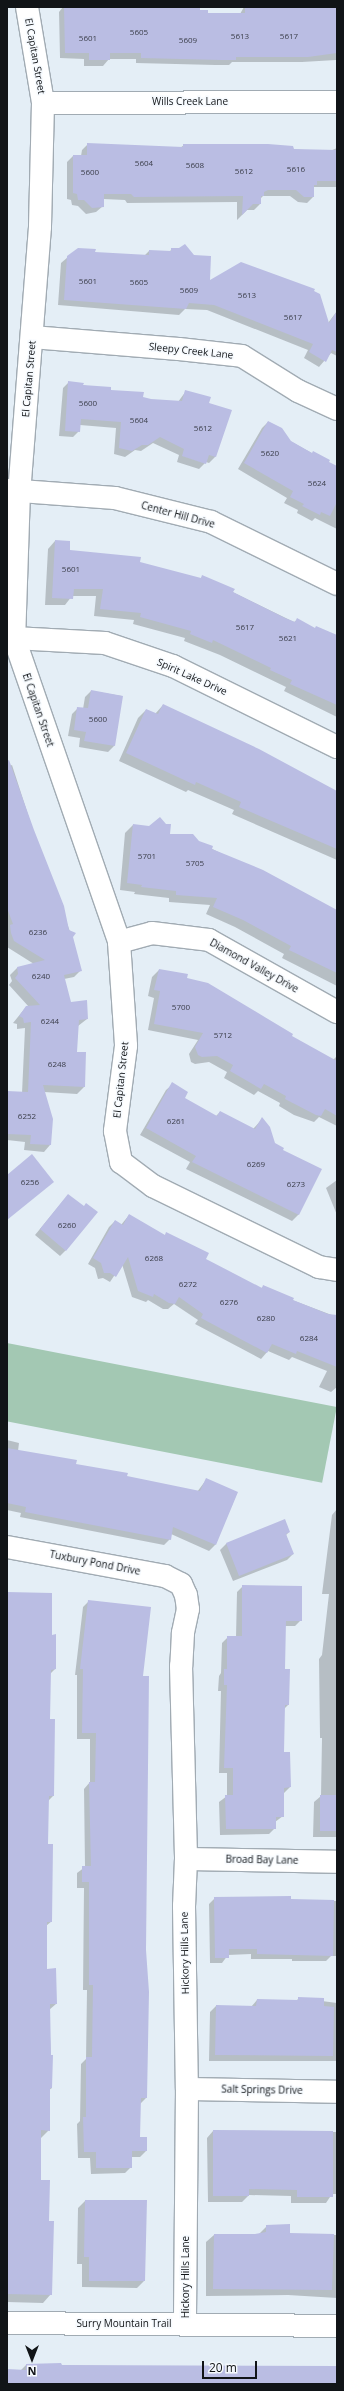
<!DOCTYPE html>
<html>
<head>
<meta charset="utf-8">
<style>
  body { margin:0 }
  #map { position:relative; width:344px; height:2391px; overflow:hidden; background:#e4eef6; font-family:"Open Sans",sans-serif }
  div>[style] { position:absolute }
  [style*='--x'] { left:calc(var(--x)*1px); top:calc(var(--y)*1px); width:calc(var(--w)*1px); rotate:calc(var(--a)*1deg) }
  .green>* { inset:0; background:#a3c8b3; transform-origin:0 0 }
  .shadow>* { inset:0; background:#0003 }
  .building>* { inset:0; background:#babde3; transform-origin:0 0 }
  .roads { filter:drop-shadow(1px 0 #a1abb3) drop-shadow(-1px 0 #a1abb3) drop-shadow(0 1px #a1abb3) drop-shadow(0 -1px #a1abb3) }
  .street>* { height:22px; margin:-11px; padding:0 11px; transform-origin:11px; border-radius:11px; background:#fff }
  .secondary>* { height:22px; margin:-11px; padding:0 11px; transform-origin:11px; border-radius:11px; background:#fff }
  span { translate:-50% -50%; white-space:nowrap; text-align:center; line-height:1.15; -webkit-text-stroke:3px #f6fafe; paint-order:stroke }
  .number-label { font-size:8px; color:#3b3e4a }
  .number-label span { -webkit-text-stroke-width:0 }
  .street-label { font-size:10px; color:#111417 }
  .frame { position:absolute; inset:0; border:8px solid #111417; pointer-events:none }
  .north { position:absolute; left:12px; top:2339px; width:40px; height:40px; -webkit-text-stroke:3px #f6fafe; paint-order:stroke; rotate:180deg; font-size:11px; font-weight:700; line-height:16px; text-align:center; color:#111417 }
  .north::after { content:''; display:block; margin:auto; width:14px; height:18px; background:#111417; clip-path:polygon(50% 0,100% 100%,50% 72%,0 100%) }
  .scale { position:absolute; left:202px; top:2361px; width:55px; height:18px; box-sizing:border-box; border:2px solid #111417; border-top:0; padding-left:5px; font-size:12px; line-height:14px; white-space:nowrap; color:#111417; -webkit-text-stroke:3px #f6fafe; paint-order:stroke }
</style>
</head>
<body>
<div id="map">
  <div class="green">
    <i style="left:7px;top:1343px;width:336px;height:77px;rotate:11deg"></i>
  </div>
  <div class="shadow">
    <i style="clip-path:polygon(63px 7px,199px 7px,199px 11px,207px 14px,240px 14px,244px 7px,337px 7px,337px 67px,336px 60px,302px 62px,232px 62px,229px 65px,215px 65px,136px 63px,136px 59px,109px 59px,103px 66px,84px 66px,84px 59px,60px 58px,59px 12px)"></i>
    <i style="clip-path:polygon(88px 144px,180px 148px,184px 145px,330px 151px,337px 148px,337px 187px,314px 187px,313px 197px,307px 203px,298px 202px,290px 196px,263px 196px,260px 199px,260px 204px,254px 210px,247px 210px,237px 220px,237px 202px,127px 203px,125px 200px,103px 199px,103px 206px,96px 212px,86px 214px,78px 206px,72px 205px,71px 200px,67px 199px,67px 162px,73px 156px,81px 156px,82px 150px)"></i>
    <i style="clip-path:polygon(172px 249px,209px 282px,313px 292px,328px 323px,337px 311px,337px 356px,331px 353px,319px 367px,304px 358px,308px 350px,207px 310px,185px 309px,179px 315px,58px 305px,61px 263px,68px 257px,94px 253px,144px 256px,149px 251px,169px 252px)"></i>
    <i style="clip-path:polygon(69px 382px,150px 400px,178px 402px,186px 391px,207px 403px,231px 411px,215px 457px,209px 463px,206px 462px,199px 469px,177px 462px,179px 455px,153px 443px,141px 451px,135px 450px,125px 457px,114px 454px,116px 428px,80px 425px,79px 431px,73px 437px,59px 436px,63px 388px)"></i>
    <i style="clip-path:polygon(268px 422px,290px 441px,337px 467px,337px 529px,315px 518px,312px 521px,297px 513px,298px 510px,284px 503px,287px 498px,238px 469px,262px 428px)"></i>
    <i style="clip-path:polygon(55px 541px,69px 551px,139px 563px,200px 579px,202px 577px,294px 622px,297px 620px,315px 629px,337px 636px,337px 717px,284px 691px,286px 687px,220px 655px,184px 641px,185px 638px,133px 624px,134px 620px,94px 616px,96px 596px,72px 596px,65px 605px,45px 605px,48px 549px)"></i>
    <i style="clip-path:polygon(91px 691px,122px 696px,114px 746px,108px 752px,79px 747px,80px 738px,68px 736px,72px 714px,78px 708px,83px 709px,85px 697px)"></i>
    <i style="clip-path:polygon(163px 705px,337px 792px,337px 860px,232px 814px,234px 810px,188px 790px,186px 792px,119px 761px,138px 718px,146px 710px,155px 714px)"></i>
    <i style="clip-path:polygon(12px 765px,33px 830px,72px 937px,81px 970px,74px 977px,64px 979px,70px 1003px,87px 1019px,78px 1026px,76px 1052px,84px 1087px,77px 1094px,44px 1092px,52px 1119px,50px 1145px,44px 1152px,24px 1150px,25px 1142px,7px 1140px,7px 1092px,22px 1093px,25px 1028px,17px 1029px,17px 1024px,13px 1023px,26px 1007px,29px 1007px,9px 985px,12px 981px,10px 975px,17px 968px,34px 964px,7px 947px,7px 767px)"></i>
    <i style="clip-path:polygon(133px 825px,198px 842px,337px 911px,337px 986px,282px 958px,284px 954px,235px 927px,206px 914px,210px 905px,169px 902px,169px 898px,134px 894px,135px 892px,120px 890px,125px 833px)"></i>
    <i style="clip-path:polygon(159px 970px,186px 978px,333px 1060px,337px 1056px,337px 1126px,319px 1117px,314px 1122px,294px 1115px,279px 1106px,280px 1103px,258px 1091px,254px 1095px,224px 1078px,227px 1072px,209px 1062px,195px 1064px,191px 1062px,189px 1054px,198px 1040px,148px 1030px,154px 998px,148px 996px,152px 977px)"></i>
    <i style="clip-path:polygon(173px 1084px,183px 1098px,215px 1117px,220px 1112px,253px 1129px,262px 1119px,274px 1144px,282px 1150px,299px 1214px,292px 1221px,186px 1169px,190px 1162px,140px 1135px,166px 1090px)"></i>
    <i style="clip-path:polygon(337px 1180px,337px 1215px,326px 1188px)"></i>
    <i style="clip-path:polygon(63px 1201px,83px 1207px,66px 1250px,60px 1256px,35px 1235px)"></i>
    <i style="clip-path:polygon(129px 1215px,164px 1236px,167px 1233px,205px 1260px,260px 1289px,264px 1286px,292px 1300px,337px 1317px,337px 1387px,331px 1392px,319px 1387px,327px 1371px,292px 1357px,289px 1360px,268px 1351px,261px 1359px,195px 1324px,198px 1320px,174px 1304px,168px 1309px,163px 1309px,148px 1300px,146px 1302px,132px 1297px,122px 1264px,110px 1282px,103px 1278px,98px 1279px,95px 1268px,88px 1264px,109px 1227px,115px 1221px,121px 1225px)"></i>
    <i style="clip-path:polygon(7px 1440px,19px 1443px,18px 1451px,126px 1477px,197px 1492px,206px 1480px,237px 1493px,215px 1545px,209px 1551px,171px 1534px,170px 1539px,164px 1545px,20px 1517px,21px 1513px,7px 1510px)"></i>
    <i style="clip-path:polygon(337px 1509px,337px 1837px,313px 1837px,314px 1802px,321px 1796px,322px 1738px,320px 1738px,319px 1659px,322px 1655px,329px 1594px,322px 1594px,332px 1515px)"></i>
    <i style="clip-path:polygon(285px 1521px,289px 1532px,286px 1535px,293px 1554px,287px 1560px,233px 1581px,220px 1550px,226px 1544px)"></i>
    <i style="clip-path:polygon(243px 1586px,301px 1620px,295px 1626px,285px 1626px,284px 1670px,288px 1705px,284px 1709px,283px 1753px,290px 1787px,284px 1793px,283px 1816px,275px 1822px,275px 1828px,269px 1834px,220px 1835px,219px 1802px,227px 1796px,227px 1773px,219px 1773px,221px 1691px,218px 1691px,219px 1676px,221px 1673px,222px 1643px,228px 1637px,236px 1637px,237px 1592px)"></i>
    <i style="clip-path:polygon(7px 1593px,51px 1636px,55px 1669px,49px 1675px,49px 1720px,53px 1796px,48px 1801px,47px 1845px,52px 1921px,46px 1926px,46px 1970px,56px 2004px,49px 2010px,52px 2088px,49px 2090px,49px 2130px,41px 2138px,40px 2181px,48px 2222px,51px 2294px,43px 2303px,7px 2302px)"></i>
    <i style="clip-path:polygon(89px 1601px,142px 1677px,146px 2098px,140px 2104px,139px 2138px,146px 2151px,140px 2157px,131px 2157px,131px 2167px,125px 2173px,91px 2174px,90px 2158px,78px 2158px,77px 2124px,80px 2121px,81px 2064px,86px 2059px,87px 1990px,83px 1990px,84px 1888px,77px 1888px,77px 1873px,85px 1867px,84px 1789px,90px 1782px,90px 1739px,77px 1739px,77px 1675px,75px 1675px,83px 1607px)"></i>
    <i style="clip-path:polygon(215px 1898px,337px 1901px,337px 1956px,331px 1956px,326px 1961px,292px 1961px,292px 1959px,251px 1959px,251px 1954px,228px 1955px,222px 1963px,210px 1963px,209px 1904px)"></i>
    <i style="clip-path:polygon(299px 1998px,337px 2003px,337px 2061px,209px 2061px,210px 2012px,216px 2006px,251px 2007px,257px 2000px,296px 2001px)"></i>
    <i style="clip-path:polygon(213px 2131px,337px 2132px,337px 2194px,332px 2194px,326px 2203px,291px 2203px,291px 2196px,249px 2195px,242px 2202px,208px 2202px,207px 2138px)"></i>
    <i style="clip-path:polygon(85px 2201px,144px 2281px,137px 2288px,82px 2287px,82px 2264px,77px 2264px,78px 2208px)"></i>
    <i style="clip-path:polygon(267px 2226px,289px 2234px,337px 2235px,337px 2298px,288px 2295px,206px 2296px,206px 2242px,214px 2235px,259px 2234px)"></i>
    <i style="clip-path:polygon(26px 2365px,201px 2367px,337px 2366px,337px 2384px,7px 2384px,7px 2370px,20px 2371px)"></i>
  </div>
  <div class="building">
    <i style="clip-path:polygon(64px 7px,200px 7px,200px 10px,208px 10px,208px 13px,245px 13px,245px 7px,337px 7px,337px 53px,308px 57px,236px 57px,236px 60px,222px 60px,141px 58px,141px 53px,110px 53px,110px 60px,89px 60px,89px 53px,65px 53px)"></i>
    <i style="clip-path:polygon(87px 143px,183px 147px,183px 144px,268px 144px,293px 146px,294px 149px,337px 150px,337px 181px,317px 181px,317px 185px,314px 185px,314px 197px,304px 197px,296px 190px,268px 190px,264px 192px,264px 196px,261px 196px,261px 204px,253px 204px,242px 215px,243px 196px,134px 197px,131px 194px,104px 194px,104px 207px,92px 208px,84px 200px,78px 200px,77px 194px,73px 193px,73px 155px,87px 155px)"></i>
    <i style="clip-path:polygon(185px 244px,194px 255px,211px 256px,210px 280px,241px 262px,315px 289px,314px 291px,320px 294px,329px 323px,337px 311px,337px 352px,332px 350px,326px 362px,309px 352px,313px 344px,214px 305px,189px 303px,186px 309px,64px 300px,67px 256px,78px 248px,96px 249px,95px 252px,149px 255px,149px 250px,171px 251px,171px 248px,179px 248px)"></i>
    <i style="clip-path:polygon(68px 381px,84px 383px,83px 385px,111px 387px,111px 390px,144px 392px,143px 397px,151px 399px,182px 401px,185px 390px,211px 397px,209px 403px,232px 410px,216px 457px,209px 455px,206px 464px,182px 456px,184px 449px,160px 437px,148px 445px,142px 445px,132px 451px,119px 448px,121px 422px,81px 419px,80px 432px,65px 431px)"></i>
    <i style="clip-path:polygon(268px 421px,282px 428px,291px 441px,312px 453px,313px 451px,330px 460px,329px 462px,337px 466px,337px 502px,330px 516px,321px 512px,320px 515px,302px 506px,304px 504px,290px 497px,293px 491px,244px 463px)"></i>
    <i style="clip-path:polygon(55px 540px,70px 541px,70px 550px,141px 557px,140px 562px,201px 578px,202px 575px,235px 589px,233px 592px,285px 618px,295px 622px,297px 618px,315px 628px,316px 626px,337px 635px,337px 705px,290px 684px,292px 680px,270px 670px,271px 668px,213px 640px,212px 643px,190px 634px,191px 631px,140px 617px,141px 613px,100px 609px,103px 589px,74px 589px,73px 599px,52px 598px)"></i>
    <i style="clip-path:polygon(91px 690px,123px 696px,115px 746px,84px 741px,86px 732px,74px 730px,77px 707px,88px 708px)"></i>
    <i style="clip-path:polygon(163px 704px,259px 749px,337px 791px,337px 849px,239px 807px,241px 802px,196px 782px,195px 785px,126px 753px,146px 709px,158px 714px)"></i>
    <i style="clip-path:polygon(9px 760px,34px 830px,64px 906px,69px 930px,76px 933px,73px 937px,82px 971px,64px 975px,71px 1002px,87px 1000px,88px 1019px,79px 1020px,77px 1052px,86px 1052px,85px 1087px,43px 1085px,53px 1119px,51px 1145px,30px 1144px,31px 1135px,7px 1134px,7px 1091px,28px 1092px,31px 1022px,24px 1023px,23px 1018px,19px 1016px,26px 1006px,40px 1005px,15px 978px,18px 974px,17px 967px,45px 960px,14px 941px,11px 933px,10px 925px,13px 924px,7px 908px,7px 761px)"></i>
    <i style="clip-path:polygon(160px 817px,166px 824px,171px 824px,170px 834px,193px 834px,199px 841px,213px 846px,212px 849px,263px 870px,337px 910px,337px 973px,289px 950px,291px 946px,243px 920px,213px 907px,217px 898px,176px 895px,176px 891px,141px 887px,142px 885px,127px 883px,133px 824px,149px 826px)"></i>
    <i style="clip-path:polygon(159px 969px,188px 974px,187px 978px,208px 983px,293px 1034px,292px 1036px,337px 1061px,337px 1116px,325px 1109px,321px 1116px,316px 1115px,285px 1099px,286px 1096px,264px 1084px,261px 1089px,230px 1071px,233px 1065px,217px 1056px,202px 1057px,198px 1055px,195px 1047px,203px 1033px,154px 1024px,160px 991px,154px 990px)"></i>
    <i style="clip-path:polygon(172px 1082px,188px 1092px,185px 1098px,217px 1116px,220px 1111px,255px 1129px,262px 1117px,270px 1127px,275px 1143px,284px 1148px,283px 1150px,322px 1169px,299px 1215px,192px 1162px,196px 1156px,146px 1128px)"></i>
    <i style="clip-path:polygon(32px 1154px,54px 1182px,7px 1220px,7px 1175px)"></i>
    <i style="clip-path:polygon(68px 1194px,84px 1206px,86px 1203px,98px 1212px,66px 1251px,40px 1229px)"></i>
    <i style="clip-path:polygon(129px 1214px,165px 1235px,166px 1232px,209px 1253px,206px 1259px,262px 1288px,263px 1285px,294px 1298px,293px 1300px,328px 1314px,337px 1315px,337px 1367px,297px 1351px,296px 1354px,272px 1344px,267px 1353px,201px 1318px,203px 1314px,179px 1297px,175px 1304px,169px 1303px,154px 1294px,153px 1297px,138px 1291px,128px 1257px,116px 1277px,110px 1273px,104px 1273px,101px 1263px,93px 1258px,115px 1220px,123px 1225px)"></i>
    <i style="clip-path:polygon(7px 1448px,77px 1460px,76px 1464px,128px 1473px,127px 1476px,200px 1491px,206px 1478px,238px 1492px,216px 1545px,173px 1527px,171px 1540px,25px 1512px,26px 1507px,7px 1503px)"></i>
    <i style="clip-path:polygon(285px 1519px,290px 1532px,286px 1534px,294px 1554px,239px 1576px,226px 1543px)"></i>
    <i style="clip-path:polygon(242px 1585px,302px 1586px,302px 1621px,286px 1621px,285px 1669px,290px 1669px,289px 1705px,285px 1705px,284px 1752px,290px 1752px,291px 1787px,284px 1788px,284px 1817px,276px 1817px,276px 1829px,226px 1829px,225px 1795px,233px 1795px,233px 1768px,224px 1768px,227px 1685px,224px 1685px,224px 1669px,227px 1669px,227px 1636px,242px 1636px)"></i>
    <i style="clip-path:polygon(7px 1592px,52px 1593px,52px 1635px,56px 1634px,56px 1669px,51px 1670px,50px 1719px,55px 1719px,54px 1796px,49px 1796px,48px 1844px,53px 1844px,52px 1922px,47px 1922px,47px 1969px,56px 1968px,57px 2004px,50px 2004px,51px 2055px,53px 2055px,52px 2088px,50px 2088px,50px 2131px,41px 2130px,41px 2180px,50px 2180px,49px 2221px,54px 2221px,52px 2295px,7px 2294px)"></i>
    <i style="clip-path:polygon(88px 1600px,151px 1607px,143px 1676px,149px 1676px,146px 1950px,149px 1992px,147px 2098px,141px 2098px,140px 2137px,147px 2137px,147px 2151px,132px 2151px,132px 2168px,96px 2168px,96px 2152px,84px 2152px,83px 2117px,86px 2117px,86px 2057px,92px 2057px,93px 1985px,89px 1985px,89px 1882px,82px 1882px,82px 1866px,91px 1866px,89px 1782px,95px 1782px,96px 1733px,82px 1733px,83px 1669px,80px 1669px)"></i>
    <i style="left:320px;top:1795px;width:17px;height:36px"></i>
    <i style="clip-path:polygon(291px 1896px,291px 1899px,334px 1900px,333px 1956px,257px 1954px,257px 1949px,229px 1949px,229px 1958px,215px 1958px,214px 1897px)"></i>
    <i style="clip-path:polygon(298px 1997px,324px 1998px,324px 2006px,334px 2007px,333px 2056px,215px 2055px,216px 2005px,256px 2006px,257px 1999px,298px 2000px)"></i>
    <i style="clip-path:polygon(213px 2130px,333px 2131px,333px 2197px,297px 2197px,297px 2190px,249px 2189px,249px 2196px,213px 2196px)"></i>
    <i style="clip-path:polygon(85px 2200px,147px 2200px,145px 2281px,89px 2281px,89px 2257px,84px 2257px)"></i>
    <i style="clip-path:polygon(290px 2224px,290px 2233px,334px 2234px,332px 2290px,213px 2289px,214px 2234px,255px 2234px,266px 2232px,266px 2225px)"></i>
    <i style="clip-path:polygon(61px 2363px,62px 2365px,337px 2366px,337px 2384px,7px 2384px,7px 2369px,26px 2370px,26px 2364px)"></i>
  </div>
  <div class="roads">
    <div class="street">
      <i style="--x:27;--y:7;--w:97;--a:80.5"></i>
      <i style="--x:43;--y:103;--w:124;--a:91.4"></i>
      <i style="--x:40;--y:227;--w:265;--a:94.5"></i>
      <i style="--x:19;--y:491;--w:147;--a:91.9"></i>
      <i style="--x:14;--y:638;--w:322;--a:70.9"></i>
      <i style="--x:119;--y:942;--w:104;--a:86.1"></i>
      <i style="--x:126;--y:1046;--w:86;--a:97.4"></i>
      <i style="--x:115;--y:1131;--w:32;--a:79"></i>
      <i style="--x:121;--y:1162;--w:40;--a:37"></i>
      <i style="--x:153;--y:1186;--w:185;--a:26"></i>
      <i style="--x:319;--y:1267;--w:18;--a:9"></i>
      <i style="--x:43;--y:103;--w:294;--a:-0.2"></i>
      <i style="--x:32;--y:337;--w:147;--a:4.7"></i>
      <i style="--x:179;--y:349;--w:63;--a:6.3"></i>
      <i style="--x:242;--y:356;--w:66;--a:32"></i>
      <i style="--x:298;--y:391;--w:43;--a:24.8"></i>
      <i style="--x:14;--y:638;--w:91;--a:3.1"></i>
      <i style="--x:105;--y:643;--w:72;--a:18.7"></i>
      <i style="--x:173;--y:666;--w:183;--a:26.3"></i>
      <i style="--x:119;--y:942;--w:34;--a:-15"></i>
      <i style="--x:152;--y:933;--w:57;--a:7"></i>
      <i style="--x:209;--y:940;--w:147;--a:29.4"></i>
      <i style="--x:7;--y:1547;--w:161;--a:10.4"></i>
      <i style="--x:165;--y:1576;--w:18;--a:27"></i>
      <i style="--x:181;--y:1584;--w:12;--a:66"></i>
      <i style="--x:186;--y:1595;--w:14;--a:82"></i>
      <i style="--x:188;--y:1609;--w:25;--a:102"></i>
      <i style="--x:183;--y:1633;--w:33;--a:93"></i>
      <i style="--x:181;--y:1666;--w:193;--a:88.5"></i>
      <i style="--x:186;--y:1859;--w:47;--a:92.4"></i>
      <i style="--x:184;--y:1906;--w:183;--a:89.1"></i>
      <i style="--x:187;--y:2089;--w:235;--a:90.5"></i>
      <i style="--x:186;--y:1859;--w:151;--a:1.1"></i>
      <i style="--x:187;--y:2089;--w:150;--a:1.1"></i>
      <i style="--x:7;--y:2323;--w:330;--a:0.5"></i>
    </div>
    <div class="secondary">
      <i style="--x:7;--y:490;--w:108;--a:4.2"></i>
      <i style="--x:115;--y:498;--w:99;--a:14"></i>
      <i style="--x:211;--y:522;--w:140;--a:26.2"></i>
    </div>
  </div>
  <div class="number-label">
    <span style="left:139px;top:32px">5605</span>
    <span style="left:240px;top:36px">5613</span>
    <span style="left:289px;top:36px">5617</span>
    <span style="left:88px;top:38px">5601</span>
    <span style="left:188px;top:40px">5609</span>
    <span style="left:144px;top:163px">5604</span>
    <span style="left:195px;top:165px">5608</span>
    <span style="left:296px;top:169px">5616</span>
    <span style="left:244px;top:171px">5612</span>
    <span style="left:90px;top:172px">5600</span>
    <span style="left:88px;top:281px">5601</span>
    <span style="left:139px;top:282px">5605</span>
    <span style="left:189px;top:290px">5609</span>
    <span style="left:247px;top:295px">5613</span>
    <span style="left:293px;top:317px">5617</span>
    <span style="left:88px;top:403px">5600</span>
    <span style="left:139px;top:420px">5604</span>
    <span style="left:203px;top:428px">5612</span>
    <span style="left:270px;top:453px">5620</span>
    <span style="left:317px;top:483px">5624</span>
    <span style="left:71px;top:569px">5601</span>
    <span style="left:245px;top:627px">5617</span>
    <span style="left:288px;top:638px">5621</span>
    <span style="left:98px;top:719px">5600</span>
    <span style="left:147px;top:856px">5701</span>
    <span style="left:195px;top:863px">5705</span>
    <span style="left:38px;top:932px">6236</span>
    <span style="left:41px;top:976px">6240</span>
    <span style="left:181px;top:1007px">5700</span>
    <span style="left:50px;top:1021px">6244</span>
    <span style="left:223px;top:1035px">5712</span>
    <span style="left:57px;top:1064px">6248</span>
    <span style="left:27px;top:1116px">6252</span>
    <span style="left:176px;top:1121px">6261</span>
    <span style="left:256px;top:1164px">6269</span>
    <span style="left:30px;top:1182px">6256</span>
    <span style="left:296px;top:1184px">6273</span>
    <span style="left:67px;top:1225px">6260</span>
    <span style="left:154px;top:1258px">6268</span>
    <span style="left:188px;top:1284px">6272</span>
    <span style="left:229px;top:1302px">6276</span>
    <span style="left:266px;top:1318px">6280</span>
    <span style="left:309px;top:1338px">6284</span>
  </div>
  <div class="street-label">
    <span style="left:35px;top:56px;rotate:80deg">El Capitan Street</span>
    <span style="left:190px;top:102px">Wills Creek Lane</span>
    <span style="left:191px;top:351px;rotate:6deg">Sleepy Creek Lane</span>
    <span style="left:29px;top:379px;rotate:-85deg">El Capitan Street</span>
    <span style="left:178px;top:515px;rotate:15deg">Center Hill Drive</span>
    <span style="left:192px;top:677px;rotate:24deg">Spirit Lake Drive</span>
    <span style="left:38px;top:710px;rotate:71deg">El Capitan Street</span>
    <span style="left:254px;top:966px;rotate:29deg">Diamond Valley Drive</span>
    <span style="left:121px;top:1080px;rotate:-84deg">El Capitan Street</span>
    <span style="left:95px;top:1563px;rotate:11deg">Tuxbury Pond Drive</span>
    <span style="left:262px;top:1860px;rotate:1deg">Broad Bay Lane</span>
    <span style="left:185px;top:1953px;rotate:-91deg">Hickory Hills Lane</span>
    <span style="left:262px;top:2090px;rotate:1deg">Salt Springs Drive</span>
    <span style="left:186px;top:2277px;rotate:-90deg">Hickory Hills Lane</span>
    <span style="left:124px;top:2324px">Surry Mountain Trail</span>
  </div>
  <div class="frame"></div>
  <div class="north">N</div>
  <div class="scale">20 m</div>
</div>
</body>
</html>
